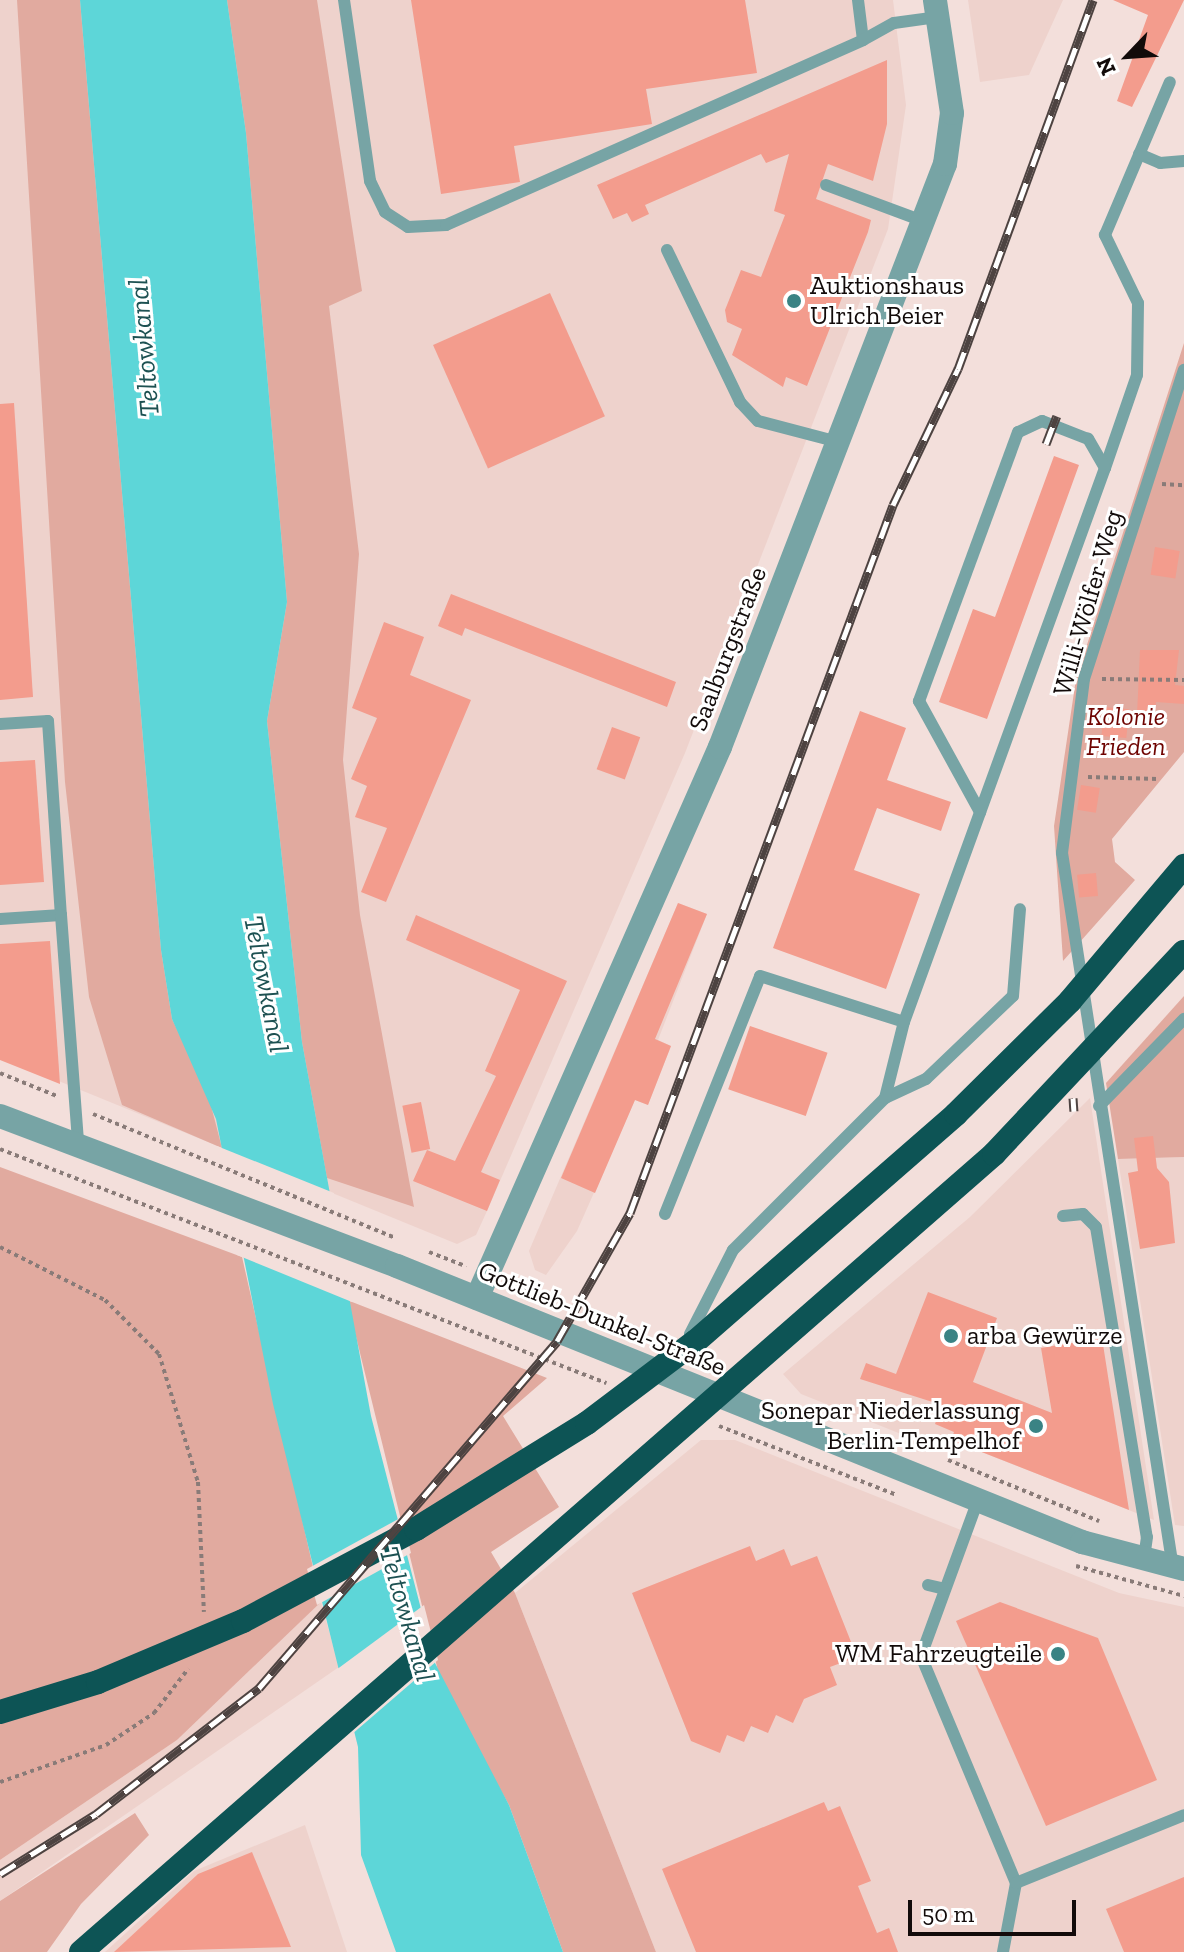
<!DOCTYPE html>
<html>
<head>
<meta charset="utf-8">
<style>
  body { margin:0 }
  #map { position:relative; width:1184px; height:1952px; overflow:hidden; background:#f3dfdb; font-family:"Zilla Slab",serif }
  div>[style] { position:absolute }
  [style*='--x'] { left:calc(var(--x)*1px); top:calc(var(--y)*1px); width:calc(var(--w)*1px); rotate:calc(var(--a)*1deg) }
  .built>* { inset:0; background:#eed2cc }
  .green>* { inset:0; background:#e1aa9f }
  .water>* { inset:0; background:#5dd6d8 }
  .pier>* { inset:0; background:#f3dfdb }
  .building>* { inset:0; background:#f39c8d; transform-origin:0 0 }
  .path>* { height:4px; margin-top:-2px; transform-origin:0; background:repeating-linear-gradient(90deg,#897b78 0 4px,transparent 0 8px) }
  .service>* { height:12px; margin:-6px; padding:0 6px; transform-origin:6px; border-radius:6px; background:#77a4a5 }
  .minor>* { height:24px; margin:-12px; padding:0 12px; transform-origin:12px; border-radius:12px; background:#77a4a5 }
  .tertiary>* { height:24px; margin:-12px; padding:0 12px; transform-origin:12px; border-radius:12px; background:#77a4a5 }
  .motorway>* { height:24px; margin:-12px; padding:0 12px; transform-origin:12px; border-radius:12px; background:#0d5455 }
  .rail>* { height:9px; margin-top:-4.5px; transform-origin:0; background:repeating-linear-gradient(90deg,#fff 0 18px,#4d4341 0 36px); box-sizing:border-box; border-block:2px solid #4d4341 }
  .dots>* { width:22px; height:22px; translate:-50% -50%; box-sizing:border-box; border:4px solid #fff; border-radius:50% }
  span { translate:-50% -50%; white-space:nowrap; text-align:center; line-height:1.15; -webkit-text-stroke:6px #fff; paint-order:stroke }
  .poi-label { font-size:26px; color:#120b0a }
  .left { translate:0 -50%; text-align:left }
  .right { translate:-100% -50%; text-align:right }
  .street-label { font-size:26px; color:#120b0a }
  .park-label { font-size:26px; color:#6e0300; font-style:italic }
  .water-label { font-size:28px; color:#1d5152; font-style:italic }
  .north { position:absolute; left:1088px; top:16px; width:80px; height:80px; -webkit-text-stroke:6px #fff; paint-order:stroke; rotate:245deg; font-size:22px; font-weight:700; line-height:32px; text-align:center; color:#120b0a }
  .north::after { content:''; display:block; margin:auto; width:28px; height:36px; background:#120b0a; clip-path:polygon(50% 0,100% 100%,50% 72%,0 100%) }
  .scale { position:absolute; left:908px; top:1900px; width:168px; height:36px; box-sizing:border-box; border:4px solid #120b0a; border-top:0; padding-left:10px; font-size:24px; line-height:28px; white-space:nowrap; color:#120b0a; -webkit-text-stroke:6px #fff; paint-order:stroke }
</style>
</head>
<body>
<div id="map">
  <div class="built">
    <i style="clip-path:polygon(0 0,893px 0,906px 105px,888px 229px,685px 753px,487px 1211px,476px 1235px,457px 1244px,0 1057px)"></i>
    <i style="clip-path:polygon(968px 0,1063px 0,1029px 75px,980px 82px)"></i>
    <i style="clip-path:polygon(678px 903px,707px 914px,658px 1040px,671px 1046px,648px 1105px,635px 1100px,577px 1231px,546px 1275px,535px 1270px,529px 1251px)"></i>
    <i style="clip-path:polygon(1090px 1098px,1154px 1520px,951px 1440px,946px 1452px,801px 1394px,783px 1374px,970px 1217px)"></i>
    <i style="clip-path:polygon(1184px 1157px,1184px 1526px,1175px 1525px,1118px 1159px)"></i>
    <i style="clip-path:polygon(701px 1440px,735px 1440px,1119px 1593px,1184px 1607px,1184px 1952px,656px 1952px,515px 1593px)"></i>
    <i style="clip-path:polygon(321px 1602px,339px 1667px,0 1901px,0 1860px,177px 1740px)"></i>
    <i style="clip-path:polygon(305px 1825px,347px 1952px,105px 1952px,194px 1871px)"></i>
  </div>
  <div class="green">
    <i style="clip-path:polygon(17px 0,80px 0,161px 950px,172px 1019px,208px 1094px,222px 1148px,122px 1105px,89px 997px,65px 782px)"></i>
    <i style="clip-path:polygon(227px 0,317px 0,362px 291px,329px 306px,359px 554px,343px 760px,360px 915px,414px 1207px,327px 1178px,302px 1042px,267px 721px,287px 602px,246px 133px)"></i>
    <i style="clip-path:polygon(1184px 343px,1184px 752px,1112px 839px,1115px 862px,1135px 880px,1063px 961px,1054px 826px,1076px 679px)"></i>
    <i style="clip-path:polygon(1184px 996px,1184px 1157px,1118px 1159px,1106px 1083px)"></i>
    <i style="clip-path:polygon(0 1167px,242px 1257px,321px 1602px,177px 1740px,0 1860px)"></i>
    <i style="clip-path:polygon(347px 1300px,547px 1378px,503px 1416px,559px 1507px,491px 1552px,515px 1593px,656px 1952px,563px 1952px,509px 1805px,441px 1683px)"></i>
    <i style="clip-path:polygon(135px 1813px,149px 1835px,81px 1904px,47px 1952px,0 1952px,0 1901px)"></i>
  </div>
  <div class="water">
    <i style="clip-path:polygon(80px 0,227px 0,246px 133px,287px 602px,267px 721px,302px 1042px,371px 1416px,435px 1663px,509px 1805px,563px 1952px,396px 1952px,361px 1855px,358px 1747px,273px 1404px,216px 1119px,172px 1019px,161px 950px)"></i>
  </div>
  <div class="pier">
    <i style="clip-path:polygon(217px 1146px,334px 1193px,352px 1302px,237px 1255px)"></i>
    <i style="clip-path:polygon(402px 1517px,411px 1553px,317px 1605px,307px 1569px)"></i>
    <i style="clip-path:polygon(424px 1605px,438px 1660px,351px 1735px,336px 1670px)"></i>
  </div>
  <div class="building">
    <i style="clip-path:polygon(411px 0,745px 0,757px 73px,646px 89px,652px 124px,514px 146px,520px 182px,441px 194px)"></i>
    <i style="clip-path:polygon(1113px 0,1184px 0,1132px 107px,1117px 101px,1148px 15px)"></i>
    <i style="clip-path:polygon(887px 60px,887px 124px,873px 181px,828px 164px,816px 199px,871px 220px,868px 232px,807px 386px,786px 377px,783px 387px,732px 355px,742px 329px,727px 322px,725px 310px,741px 270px,761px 277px,785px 215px,774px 211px,789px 154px,766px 163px,761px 154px,645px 205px,649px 214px,632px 222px,627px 213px,613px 219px,597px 185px)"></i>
    <i style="left:550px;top:293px;width:135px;height:128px;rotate:66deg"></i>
    <i style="clip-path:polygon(14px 403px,33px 697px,0 700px,0 404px)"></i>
    <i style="clip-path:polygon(1054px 456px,1079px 465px,987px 719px,939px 702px,973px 609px,995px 617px)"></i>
    <i style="left:1155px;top:547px;width:25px;height:28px;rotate:9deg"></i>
    <i style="clip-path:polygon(451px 594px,676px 682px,667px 707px,465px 628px,462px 636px,438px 626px)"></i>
    <i style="clip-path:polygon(384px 622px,424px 637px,410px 675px,471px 700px,386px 902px,361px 892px,387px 828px,355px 817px,367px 786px,351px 779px,377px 718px,352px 708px)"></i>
    <i style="clip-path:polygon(1140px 650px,1179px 650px,1175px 685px,1184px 686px,1184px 704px,1156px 702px,1155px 716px,1137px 715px)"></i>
    <i style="left:1104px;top:707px;width:25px;height:29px;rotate:5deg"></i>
    <i style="clip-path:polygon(860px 711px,906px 728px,887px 780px,951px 802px,941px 831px,877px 808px,854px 870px,920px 894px,886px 989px,773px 948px)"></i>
    <i style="left:612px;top:727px;width:30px;height:45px;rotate:20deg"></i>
    <i style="clip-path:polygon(35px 760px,44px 882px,0 885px,0 762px)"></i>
    <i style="left:1081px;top:785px;width:19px;height:25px;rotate:9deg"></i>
    <i style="left:1096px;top:873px;width:23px;height:19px;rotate:85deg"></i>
    <i style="clip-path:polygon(678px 903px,707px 914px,655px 1039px,671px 1046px,648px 1105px,635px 1100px,595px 1193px,561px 1178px)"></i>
    <i style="clip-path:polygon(416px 915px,567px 981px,481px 1172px,500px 1180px,487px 1211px,413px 1181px,427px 1150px,455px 1161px,496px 1076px,485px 1071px,520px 990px,406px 940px)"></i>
    <i style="clip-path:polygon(50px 941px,60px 1084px,0 1060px,0 944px)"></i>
    <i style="left:750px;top:1026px;width:82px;height:67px;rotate:19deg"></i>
    <i style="left:421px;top:1102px;width:48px;height:19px;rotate:79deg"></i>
    <i style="clip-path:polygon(1153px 1136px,1157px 1168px,1169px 1182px,1175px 1243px,1140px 1249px,1128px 1173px,1138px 1171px,1134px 1138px)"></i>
    <i style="clip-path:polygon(928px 1292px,997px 1318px,973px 1382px,1052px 1413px,1041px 1348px,1102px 1338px,1129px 1510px,951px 1440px,954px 1432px,935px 1424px,942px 1405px,860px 1379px,866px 1363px,896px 1374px)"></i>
    <i style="clip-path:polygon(750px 1546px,756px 1561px,784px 1549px,791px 1566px,817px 1556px,857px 1657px,830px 1667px,837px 1685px,804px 1699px,793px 1723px,776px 1715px,768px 1733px,751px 1726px,744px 1742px,727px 1735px,720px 1753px,691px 1741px,632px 1593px)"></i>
    <i style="clip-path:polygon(1000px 1602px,1098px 1638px,1157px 1780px,1046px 1826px,956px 1621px)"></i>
    <i style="clip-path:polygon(824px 1802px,828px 1811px,840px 1806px,871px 1881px,858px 1886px,877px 1933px,889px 1928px,898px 1952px,696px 1952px,662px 1869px)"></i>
    <i style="clip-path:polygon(252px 1852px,291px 1947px,114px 1952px,198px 1874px)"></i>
    <i style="clip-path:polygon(1184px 1877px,1184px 1952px,1124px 1952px,1106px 1909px)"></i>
  </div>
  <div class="path">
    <i style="--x:1162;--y:484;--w:22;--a:3"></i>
    <i style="--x:1102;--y:679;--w:82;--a:0.7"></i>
    <i style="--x:1088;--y:777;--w:70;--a:1.6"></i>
    <i style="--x:0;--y:1073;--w:61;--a:22"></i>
    <i style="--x:93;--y:1114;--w:326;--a:22.3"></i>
    <i style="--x:0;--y:1149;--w:650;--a:21.11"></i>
    <i style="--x:0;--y:1247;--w:118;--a:26.8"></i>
    <i style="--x:105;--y:1300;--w:76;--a:45"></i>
    <i style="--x:159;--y:1354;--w:134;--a:73.1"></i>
    <i style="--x:198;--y:1482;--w:130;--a:87.4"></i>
    <i style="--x:429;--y:1252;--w:40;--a:21"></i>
    <i style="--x:508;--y:1283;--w:149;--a:21.6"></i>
    <i style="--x:719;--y:1426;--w:191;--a:21.2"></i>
    <i style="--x:948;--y:1460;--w:163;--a:22"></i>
    <i style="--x:1076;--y:1566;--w:112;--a:15.5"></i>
    <i style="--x:0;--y:1782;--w:112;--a:-19.2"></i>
    <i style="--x:106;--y:1745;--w:58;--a:-33.7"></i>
    <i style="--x:154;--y:1713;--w:56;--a:-52.3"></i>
  </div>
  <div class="service">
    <i style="--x:344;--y:0;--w:183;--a:81.8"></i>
    <i style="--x:370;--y:181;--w:34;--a:64"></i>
    <i style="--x:385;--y:212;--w:27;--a:33"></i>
    <i style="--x:408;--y:227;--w:38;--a:-3"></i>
    <i style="--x:446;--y:225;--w:456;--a:-23.9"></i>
    <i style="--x:858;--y:0;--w:40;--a:82.9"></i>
    <i style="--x:863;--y:40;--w:35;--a:-29"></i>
    <i style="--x:894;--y:23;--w:43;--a:-7.9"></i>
    <i style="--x:1139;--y:154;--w:23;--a:23"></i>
    <i style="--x:1160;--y:163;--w:24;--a:-5"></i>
    <i style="--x:826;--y:185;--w:103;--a:20.4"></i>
    <i style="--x:667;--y:250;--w:169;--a:64.3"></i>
    <i style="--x:740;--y:402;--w:26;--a:47"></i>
    <i style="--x:758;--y:421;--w:83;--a:14.7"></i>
    <i style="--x:1105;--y:468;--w:98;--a:-71"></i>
    <i style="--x:1137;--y:375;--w:72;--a:-89.2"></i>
    <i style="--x:1138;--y:303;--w:76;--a:-115.9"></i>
    <i style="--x:1105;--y:235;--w:166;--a:-67"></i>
    <i style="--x:0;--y:724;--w:48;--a:-3.6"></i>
    <i style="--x:48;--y:721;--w:194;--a:86.2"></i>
    <i style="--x:61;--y:915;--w:61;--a:176.2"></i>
    <i style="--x:61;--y:915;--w:229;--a:85.7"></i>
    <i style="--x:885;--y:1098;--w:45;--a:-24.9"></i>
    <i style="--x:926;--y:1079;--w:120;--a:-43.7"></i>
    <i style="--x:1013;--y:996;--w:87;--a:-85.4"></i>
    <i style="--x:1099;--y:1106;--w:122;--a:-45.7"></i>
    <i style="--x:665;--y:1214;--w:256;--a:-68.2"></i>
    <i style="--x:760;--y:976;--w:151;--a:17.7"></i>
    <i style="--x:1063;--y:1216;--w:20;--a:-6"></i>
    <i style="--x:1083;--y:1214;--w:18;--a:45"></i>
    <i style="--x:1096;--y:1227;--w:314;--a:80.7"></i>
    <i style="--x:1147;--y:1537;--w:22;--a:98"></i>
    <i style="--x:690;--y:1334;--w:94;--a:-62.9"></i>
    <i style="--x:733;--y:1250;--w:215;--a:-45"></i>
    <i style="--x:885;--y:1098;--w:78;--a:-76"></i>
    <i style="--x:904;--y:1022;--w:589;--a:-70.06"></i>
    <i style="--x:1105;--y:468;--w:34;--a:-120"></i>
    <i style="--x:1088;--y:439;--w:49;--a:-158.6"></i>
    <i style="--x:1042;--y:421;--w:26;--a:155"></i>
    <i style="--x:1018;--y:432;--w:287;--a:110.2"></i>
    <i style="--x:919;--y:701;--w:127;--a:61.2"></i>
    <i style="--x:978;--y:1500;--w:166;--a:110.1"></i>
    <i style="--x:921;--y:1656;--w:246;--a:67.3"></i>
    <i style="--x:1016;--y:1883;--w:70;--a:100.7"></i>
    <i style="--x:1173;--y:1568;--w:724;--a:-98.82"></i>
    <i style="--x:1062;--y:853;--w:175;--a:-82.8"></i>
    <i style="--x:1084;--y:679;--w:325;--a:-72.1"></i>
    <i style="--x:928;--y:1585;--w:17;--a:13"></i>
    <i style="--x:1016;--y:1883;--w:181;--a:-22"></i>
  </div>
  <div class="minor">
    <i style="--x:477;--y:1298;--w:602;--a:-66.2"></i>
    <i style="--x:720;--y:747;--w:625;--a:-68.9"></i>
    <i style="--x:945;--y:164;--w:51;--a:-82.2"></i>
    <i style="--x:952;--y:113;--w:114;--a:-98.6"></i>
  </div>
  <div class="tertiary">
    <i style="--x:0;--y:1116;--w:424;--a:20.7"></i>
    <i style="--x:397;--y:1266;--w:739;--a:21.95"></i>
    <i style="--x:1082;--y:1542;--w:106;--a:14.8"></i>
  </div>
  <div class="motorway">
    <i style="--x:0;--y:1712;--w:102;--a:-17"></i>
    <i style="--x:98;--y:1682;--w:157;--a:-22.8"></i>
    <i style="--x:243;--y:1621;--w:196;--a:-28"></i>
    <i style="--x:416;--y:1529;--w:201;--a:-31.8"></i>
    <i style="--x:587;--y:1423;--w:136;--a:-37"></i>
    <i style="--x:696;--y:1341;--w:345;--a:-41.1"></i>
    <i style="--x:956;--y:1114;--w:161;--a:-44.7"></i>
    <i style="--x:1070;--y:1001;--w:177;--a:-49.8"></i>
    <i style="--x:81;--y:1952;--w:1213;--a:-41.15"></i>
    <i style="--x:994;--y:1154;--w:277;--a:-46.8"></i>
  </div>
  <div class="rail">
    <i style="--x:1046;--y:444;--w:30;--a:-69"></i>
    <i style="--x:1073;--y:1098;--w:13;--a:86"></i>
    <i style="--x:0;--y:1874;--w:113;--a:-32"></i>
    <i style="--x:96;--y:1814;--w:206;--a:-37.7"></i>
    <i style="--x:259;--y:1688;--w:457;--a:-49.3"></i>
    <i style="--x:557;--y:1341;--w:147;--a:-60.3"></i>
    <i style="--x:630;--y:1213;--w:755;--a:-69.62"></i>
    <i style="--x:893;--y:505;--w:151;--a:-64.5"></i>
    <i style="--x:958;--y:369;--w:393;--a:-69.9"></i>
  </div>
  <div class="dots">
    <i style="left:794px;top:301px;background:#3a8384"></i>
    <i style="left:951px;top:1336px;background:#3a8384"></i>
    <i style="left:1036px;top:1426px;background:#3a8384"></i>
    <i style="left:1058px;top:1654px;background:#3a8384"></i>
  </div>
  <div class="poi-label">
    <span class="left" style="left:810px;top:301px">Auktionshaus<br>Ulrich Beier</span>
    <span class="left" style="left:967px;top:1336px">arba Gewürze</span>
    <span class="right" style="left:1020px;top:1426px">Sonepar Niederlassung<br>Berlin-Tempelhof</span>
    <span class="right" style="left:1042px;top:1654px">WM Fahrzeugteile</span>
  </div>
  <div class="street-label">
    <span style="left:1088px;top:603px;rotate:-74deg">Willi-Wölfer-Weg</span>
    <span style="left:728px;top:649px;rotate:-69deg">Saalburgstraße</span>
    <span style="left:602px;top:1319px;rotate:22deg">Gottlieb-Dunkel-Straße</span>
  </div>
  <div class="park-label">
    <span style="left:1126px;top:732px">Kolonie<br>Frieden</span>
  </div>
  <div class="water-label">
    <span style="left:144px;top:348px;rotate:-95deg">Teltowkanal</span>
    <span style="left:266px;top:984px;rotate:79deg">Teltowkanal</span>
    <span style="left:407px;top:1614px;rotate:74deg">Teltowkanal</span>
  </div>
  <div class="north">N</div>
  <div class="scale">50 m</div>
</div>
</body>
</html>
